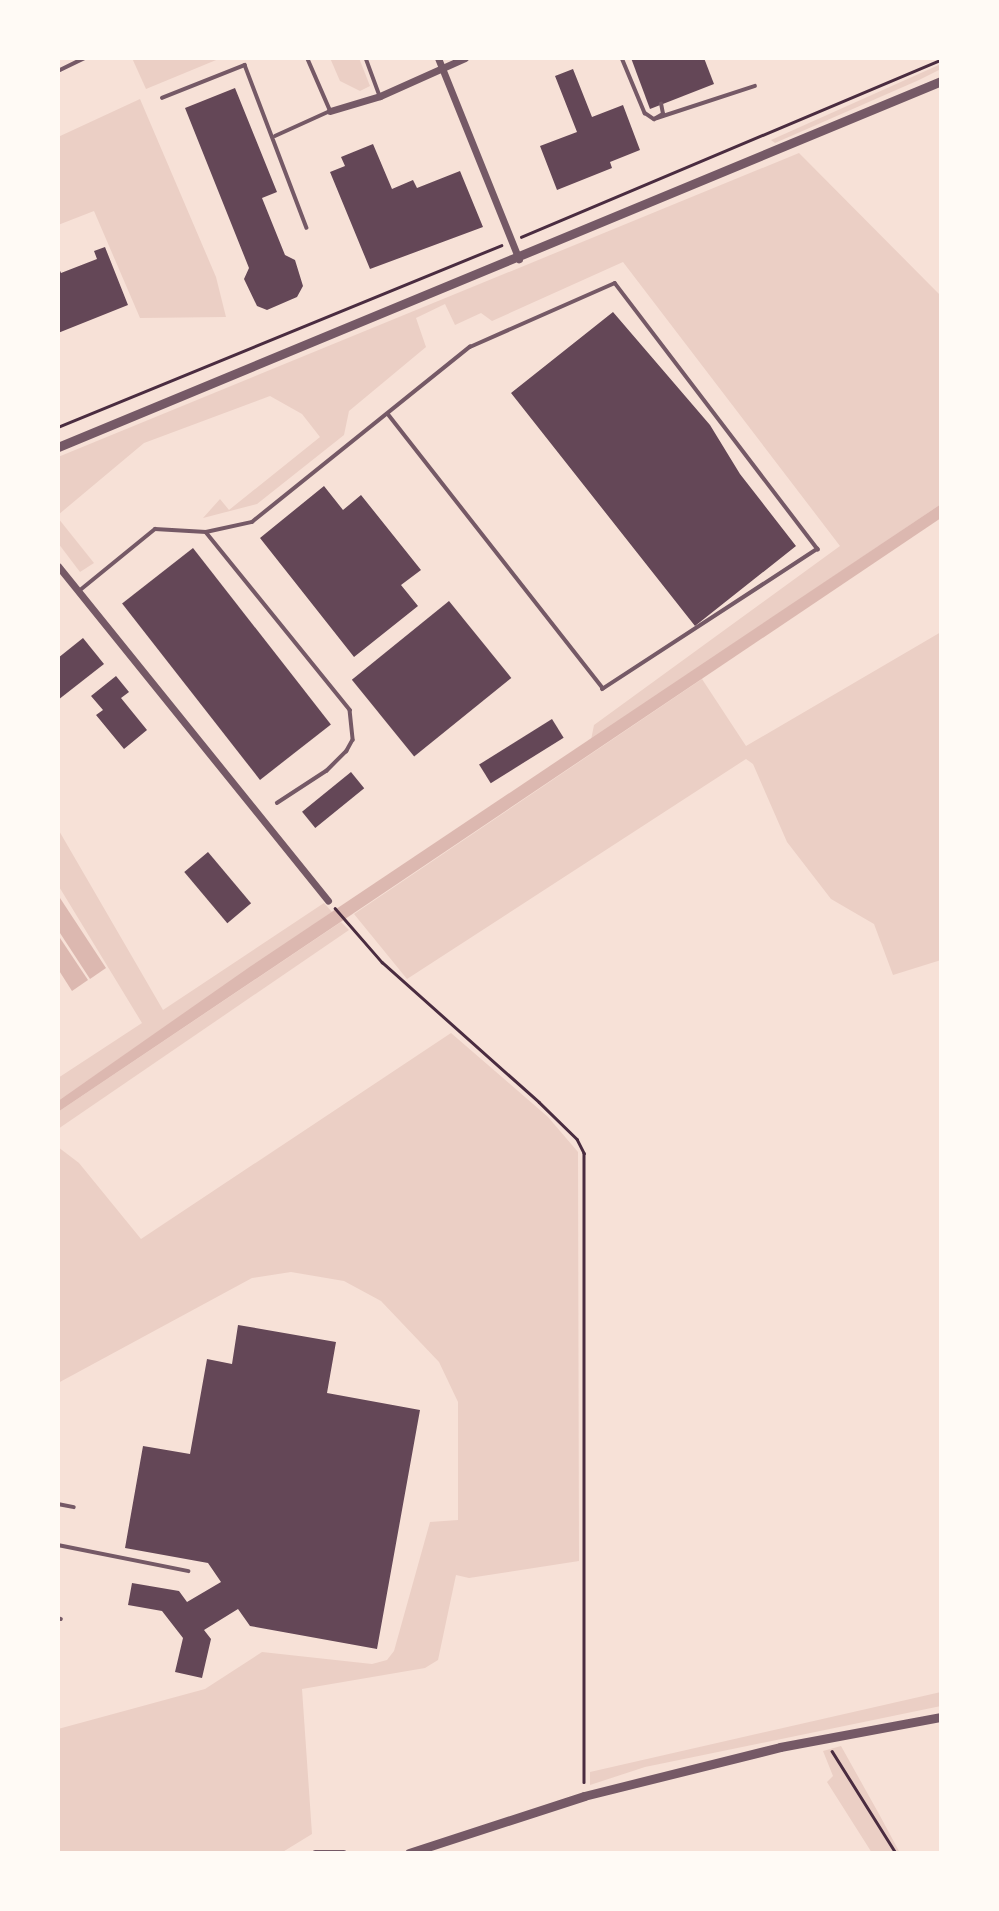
<!DOCTYPE html>
<html>
<head>
<meta charset="utf-8">
<style>
  body { margin:0 }
  #map { position:relative; width:999px; height:1911px; overflow:hidden; background:#f7e1d7; font-family:Overpass,sans-serif }
  div>[style] { position:absolute }
  [style*='--x'] { left:calc(var(--x)*1px); top:calc(var(--y)*1px); width:calc(var(--w)*1px); rotate:calc(var(--a)*1deg) }
  .green>* { inset:0; background:#ebcfc5 }
  .water>* { inset:0; background:#dcb8b0 }
  .building>* { inset:0; background:#644757; transform-origin:0 0 }
  .path>* { height:2.5px; margin:-1.25px; padding:0 1.25px; transform-origin:1.25px; border-radius:1.25px; background:#4a2c40 }
  .service>* { height:3.5px; margin:-1.75px; padding:0 1.75px; transform-origin:1.75px; border-radius:1.75px; background:#755966 }
  .minor>* { height:7px; margin:-3.5px; padding:0 3.5px; transform-origin:3.5px; border-radius:3.5px; background:#755966 }
  .tertiary>* { height:9px; margin:-4.5px; padding:0 4.5px; transform-origin:4.5px; border-radius:4.5px; background:#755966 }
  span { translate:-50% -50%; white-space:nowrap; text-align:center; line-height:1.15; -webkit-text-stroke:7px #fffaf5; paint-order:stroke }
  .frame { position:absolute; inset:0; border:60px solid #fffaf5; pointer-events:none }
</style>
</head>
<body>
<div id="map">
  <div class="green">
    <i style="clip-path:polygon(132px 58px,221px 58px,146px 89px)"></i>
    <i style="clip-path:polygon(330px 58px,359px 58px,370px 86px,360px 91px,340px 81px)"></i>
    <i style="clip-path:polygon(941px 64px,941px 69px,919px 80px,775px 143px,771px 140px)"></i>
    <i style="clip-path:polygon(140px 99px,216px 277px,226px 317px,140px 318px,94px 211px,58px 225px,58px 137px)"></i>
    <i style="clip-path:polygon(799px 153px,941px 296px,941px 504px,591px 740px,594px 725px,840px 546px,623px 262px,492px 321px,481px 313px,455px 325px,445px 304px,416px 318px,426px 347px,349px 411px,344px 435px,257px 504px,203px 518px,220px 499px,229px 510px,320px 437px,302px 414px,270px 396px,144px 443px,58px 515px,58px 457px)"></i>
    <i style="clip-path:polygon(58px 518px,94px 563px,80px 572px,58px 543px)"></i>
    <i style="clip-path:polygon(941px 632px,941px 960px,893px 975px,874px 924px,831px 899px,787px 842px,753px 764px,746px 759px,407px 979px,354px 914px,702px 679px,746px 746px)"></i>
    <i style="clip-path:polygon(58px 829px,163px 1010px,324px 903px,332px 912px,58px 1101px,58px 1078px,142px 1023px,58px 885px)"></i>
    <i style="clip-path:polygon(341px 922px,349px 930px,58px 1129px,58px 1112px)"></i>
    <i style="clip-path:polygon(451px 1033px,548px 1117px,578px 1152px,579px 1561px,469px 1578px,456px 1575px,438px 1660px,425px 1668px,302px 1689px,312px 1834px,281px 1853px,58px 1853px,58px 1729px,205px 1689px,262px 1652px,372px 1664px,387px 1660px,394px 1651px,430px 1522px,458px 1520px,458px 1402px,439px 1362px,381px 1301px,344px 1281px,291px 1272px,252px 1278px,58px 1383px,58px 1147px,79px 1163px,141px 1239px)"></i>
    <i style="clip-path:polygon(941px 1692px,941px 1706px,645px 1767px,590px 1785px,590px 1772px)"></i>
    <i style="clip-path:polygon(841px 1746px,879px 1814px,900px 1853px,872px 1853px,827px 1782px,833px 1776px,823px 1751px)"></i>
  </div>
  <div class="water">
    <i style="clip-path:polygon(941px 504px,941px 518px,58px 1112px,58px 1101px,251px 966px)"></i>
    <i style="clip-path:polygon(58px 895px,106px 968px,90px 979px,58px 930px)"></i>
    <i style="clip-path:polygon(58px 935px,88px 980px,72px 991px,58px 969px)"></i>
  </div>
  <div class="building">
    <i style="clip-path:polygon(631px 58px,704px 58px,714px 84px,650px 109px)"></i>
    <i style="clip-path:polygon(573px 69px,592px 117px,623px 105px,640px 150px,610px 162px,612px 168px,557px 190px,540px 146px,577px 132px,555px 76px)"></i>
    <i style="clip-path:polygon(235px 88px,277px 192px,262px 198px,285px 255px,295px 260px,303px 286px,297px 297px,267px 310px,257px 306px,244px 279px,249px 268px,185px 108px)"></i>
    <i style="clip-path:polygon(373px 144px,392px 189px,413px 180px,417px 188px,460px 171px,483px 227px,370px 269px,330px 172px,345px 166px,341px 157px)"></i>
    <i style="clip-path:polygon(105px 247px,128px 305px,58px 333px,58px 266px,61px 273px,97px 259px,94px 251px)"></i>
    <i style="clip-path:polygon(613px 312px,710px 425px,740px 474px,796px 546px,695px 626px,511px 393px)"></i>
    <i style="clip-path:polygon(324px 486px,343px 510px,361px 495px,421px 570px,401px 585px,418px 606px,354px 657px,260px 538px)"></i>
    <i style="left:193px;top:548px;width:224px;height:90px;rotate:52deg"></i>
    <i style="left:449px;top:601px;width:99px;height:125px;rotate:51deg"></i>
    <i style="clip-path:polygon(83px 638px,104px 664px,58px 700px,58px 658px)"></i>
    <i style="clip-path:polygon(116px 676px,129px 692px,121px 698px,147px 730px,124px 749px,96px 715px,103px 710px,91px 696px)"></i>
    <i style="left:552px;top:719px;width:22px;height:86px;rotate:58deg"></i>
    <i style="left:351px;top:772px;width:21px;height:63px;rotate:51deg"></i>
    <i style="left:208px;top:852px;width:67px;height:31px;rotate:50deg"></i>
    <i style="clip-path:polygon(238px 1325px,336px 1342px,327px 1393px,420px 1410px,377px 1649px,250px 1626px,238px 1609px,204px 1630px,211px 1639px,202px 1678px,175px 1672px,183px 1638px,162px 1611px,128px 1605px,132px 1583px,179px 1591px,187px 1602px,221px 1582px,208px 1563px,125px 1548px,143px 1446px,190px 1454px,207px 1359px,232px 1364px)"></i>
  </div>
  <div class="path">
    <i style="--x:521;--y:237;--w:456;--a:-22.9"></i>
    <i style="--x:58;--y:427;--w:479;--a:-22.3"></i>
    <i style="--x:335;--y:908;--w:72;--a:49"></i>
    <i style="--x:382;--y:962;--w:210;--a:41.7"></i>
    <i style="--x:539;--y:1102;--w:53;--a:44.2"></i>
    <i style="--x:577;--y:1139;--w:16;--a:63"></i>
    <i style="--x:584;--y:1153;--w:629;--a:90"></i>
    <i style="--x:832;--y:1751;--w:120;--a:57.9"></i>
  </div>
  <div class="service">
    <i style="--x:366;--y:58;--w:40;--a:69.8"></i>
    <i style="--x:622;--y:58;--w:60;--a:67.3"></i>
    <i style="--x:645;--y:113;--w:11;--a:34"></i>
    <i style="--x:654;--y:119;--w:106;--a:-18.1"></i>
    <i style="--x:58;--y:71;--w:30;--a:-26"></i>
    <i style="--x:162;--y:98;--w:89;--a:-21.7"></i>
    <i style="--x:245;--y:65;--w:174;--a:69.2"></i>
    <i style="--x:656;--y:118;--w:8;--a:-30"></i>
    <i style="--x:663;--y:114;--w:10;--a:-101"></i>
    <i style="--x:275;--y:136;--w:60;--a:-24.4"></i>
    <i style="--x:330;--y:111;--w:58;--a:-113.5"></i>
    <i style="--x:206;--y:532;--w:229;--a:51"></i>
    <i style="--x:350;--y:710;--w:30;--a:84"></i>
    <i style="--x:353;--y:740;--w:13;--a:119"></i>
    <i style="--x:347;--y:751;--w:28;--a:135"></i>
    <i style="--x:327;--y:771;--w:59;--a:146.9"></i>
    <i style="--x:79;--y:591;--w:98;--a:-39.2"></i>
    <i style="--x:155;--y:529;--w:51;--a:3.4"></i>
    <i style="--x:206;--y:532;--w:47;--a:-12.3"></i>
    <i style="--x:252;--y:522;--w:280;--a:-38.8"></i>
    <i style="--x:470;--y:347;--w:158;--a:-23.8"></i>
    <i style="--x:615;--y:283;--w:335;--a:52.7"></i>
    <i style="--x:818;--y:549;--w:257;--a:146.9"></i>
    <i style="--x:603;--y:689;--w:348;--a:-128.1"></i>
    <i style="--x:58;--y:1504;--w:16;--a:11"></i>
    <i style="--x:58;--y:1545;--w:133;--a:11.3"></i>
    <i style="--x:58;--y:1618;--w:3;--a:18"></i>
  </div>
  <div class="minor">
    <i style="--x:438;--y:58;--w:217;--a:68.1"></i>
    <i style="--x:330;--y:111;--w:52;--a:-16.7"></i>
    <i style="--x:380;--y:96;--w:93;--a:-24.1"></i>
    <i style="--x:58;--y:566;--w:430;--a:51.1"></i>
    <i style="--x:315;--y:1853;--w:28;--a:0"></i>
  </div>
  <div class="tertiary">
    <i style="--x:58;--y:447;--w:956;--a:-22.51"></i>
    <i style="--x:409;--y:1853;--w:184;--a:-18"></i>
    <i style="--x:584;--y:1796;--w:202;--a:-14"></i>
    <i style="--x:780;--y:1747;--w:164;--a:-10.6"></i>
  </div>
  <div class="frame"></div>
</div>
</body>
</html>
